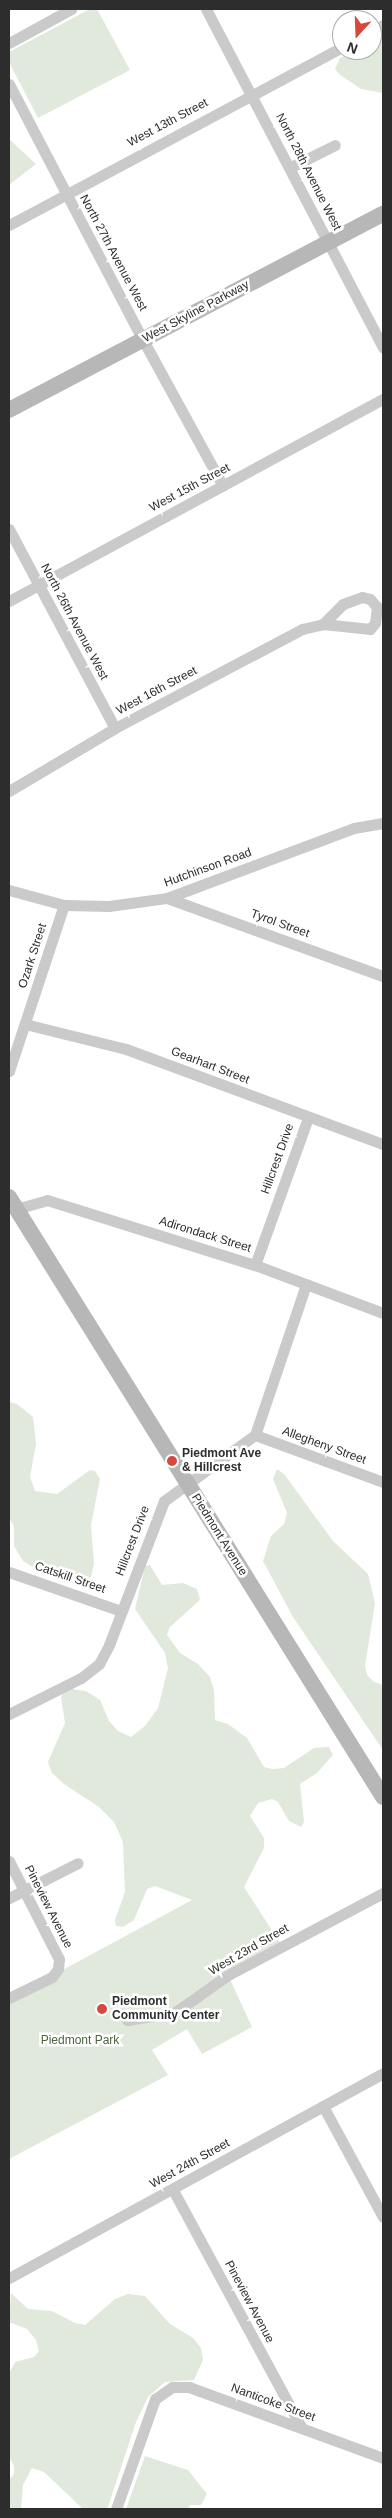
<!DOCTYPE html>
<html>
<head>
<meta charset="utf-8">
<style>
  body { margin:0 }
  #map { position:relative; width:392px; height:2518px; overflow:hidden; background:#fff; font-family:Arial,sans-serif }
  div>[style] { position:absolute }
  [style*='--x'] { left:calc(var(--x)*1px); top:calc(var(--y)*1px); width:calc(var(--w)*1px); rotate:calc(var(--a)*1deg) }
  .green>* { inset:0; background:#e1e9dc }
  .street>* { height:11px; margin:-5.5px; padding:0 5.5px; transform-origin:5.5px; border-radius:5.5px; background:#cacaca }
  .secondary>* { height:16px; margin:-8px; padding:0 8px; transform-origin:8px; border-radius:8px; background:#b7b7b7 }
  .dots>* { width:14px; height:14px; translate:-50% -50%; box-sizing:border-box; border:2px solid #fff; border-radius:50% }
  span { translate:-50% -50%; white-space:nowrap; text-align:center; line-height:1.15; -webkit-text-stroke:5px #fff; paint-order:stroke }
  .street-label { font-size:12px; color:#2d2d2d }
  .poi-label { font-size:12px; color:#2d2d2d; font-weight:700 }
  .left { translate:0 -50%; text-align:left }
  .park-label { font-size:12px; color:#4b653e }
  .frame { position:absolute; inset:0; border:10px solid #2d2d2d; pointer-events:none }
  .north { position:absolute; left:332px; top:10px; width:50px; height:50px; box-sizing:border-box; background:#fff; border:1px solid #ababab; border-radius:50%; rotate:200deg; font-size:14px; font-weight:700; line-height:20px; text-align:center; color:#2d2d2d }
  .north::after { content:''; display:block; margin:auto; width:18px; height:22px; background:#d6483d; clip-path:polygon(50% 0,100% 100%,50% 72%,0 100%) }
</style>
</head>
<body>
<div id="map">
  <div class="green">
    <i style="clip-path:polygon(90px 9px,97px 9px,130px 70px,38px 118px,9px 62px,9px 52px)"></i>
    <i style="clip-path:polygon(383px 36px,383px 93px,361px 89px,339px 74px,335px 69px,340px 58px,356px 50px,372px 50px,372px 42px)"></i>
    <i style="clip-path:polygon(9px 139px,36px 164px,9px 185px)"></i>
    <i style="clip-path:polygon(9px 1402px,17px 1404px,33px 1417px,36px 1444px,30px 1477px,35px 1491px,57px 1494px,90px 1470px,95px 1471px,100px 1479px,91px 1525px,94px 1564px,91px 1577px,81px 1586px,39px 1571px,23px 1561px,14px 1546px,14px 1526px,9px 1518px)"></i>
    <i style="clip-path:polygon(277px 1469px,284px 1474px,333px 1541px,368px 1574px,375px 1603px,365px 1666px,367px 1675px,374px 1682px,383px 1685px,383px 1750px,293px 1617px,263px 1561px,271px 1536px,284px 1524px,287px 1513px,273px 1479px)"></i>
    <i style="clip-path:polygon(150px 1565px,162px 1585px,183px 1583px,197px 1589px,200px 1600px,170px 1627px,167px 1635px,180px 1653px,198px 1664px,210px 1677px,214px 1691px,215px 1720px,228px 1724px,247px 1738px,264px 1767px,272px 1769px,284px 1768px,314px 1748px,329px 1747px,333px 1755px,317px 1773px,300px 1784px,304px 1822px,301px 1827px,289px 1821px,278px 1802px,272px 1799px,258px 1803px,250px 1816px,264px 1838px,264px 1848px,244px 1887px,282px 1946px,228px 1975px,252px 2027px,202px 2054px,187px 2029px,152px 2050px,168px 2075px,9px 2159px,9px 1999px,192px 1900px,155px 1886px,147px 1889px,134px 1920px,123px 1927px,116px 1926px,115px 1920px,125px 1892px,123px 1842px,114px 1822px,99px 1807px,64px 1784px,52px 1773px,48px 1762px,65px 1723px,61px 1697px,64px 1692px,72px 1689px,86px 1691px,100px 1700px,109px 1721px,118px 1731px,131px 1737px,145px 1726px,158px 1708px,168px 1668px,165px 1653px,135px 1609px,145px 1566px)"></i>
    <i style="clip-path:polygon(11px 2293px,28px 2309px,52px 2311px,75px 2323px,85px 2325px,115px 2299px,128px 2294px,145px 2296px,170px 2324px,193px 2338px,201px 2348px,203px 2360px,194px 2380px,165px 2382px,148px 2397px,136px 2422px,108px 2507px,104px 2509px,83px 2509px,44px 2472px,32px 2468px,23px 2485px,21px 2509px,9px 2509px,9px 2480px,14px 2474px,14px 2466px,9px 2457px,9px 2374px,15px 2362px,34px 2357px,39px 2351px,36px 2340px,27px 2329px,9px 2322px)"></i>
    <i style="clip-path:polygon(145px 2456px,188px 2470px,207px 2494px,201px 2505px,190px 2505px,188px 2509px,126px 2509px)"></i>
  </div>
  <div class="street">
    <i style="--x:206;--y:9;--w:382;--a:62.4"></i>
    <i style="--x:372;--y:31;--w:13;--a:-29"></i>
    <i style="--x:9;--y:43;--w:71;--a:-28.7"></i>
    <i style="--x:9;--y:84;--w:289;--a:62.4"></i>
    <i style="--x:143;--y:340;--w:166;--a:61.3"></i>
    <i style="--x:291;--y:167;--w:49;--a:-26.6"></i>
    <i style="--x:9;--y:225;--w:378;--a:-28.1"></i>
    <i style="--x:9;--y:529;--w:225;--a:62"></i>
    <i style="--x:362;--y:597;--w:8;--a:14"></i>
    <i style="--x:370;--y:599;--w:11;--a:49"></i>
    <i style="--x:377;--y:607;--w:16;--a:97"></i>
    <i style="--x:375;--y:623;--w:8;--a:130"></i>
    <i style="--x:370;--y:629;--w:47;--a:-173.9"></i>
    <i style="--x:323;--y:624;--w:28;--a:-45"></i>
    <i style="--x:343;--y:604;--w:20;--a:-20"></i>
    <i style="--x:9;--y:601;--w:425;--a:-28.4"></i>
    <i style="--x:9;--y:791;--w:123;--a:-30.7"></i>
    <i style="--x:115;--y:728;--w:212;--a:-27.9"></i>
    <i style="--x:302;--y:629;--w:22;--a:-13"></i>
    <i style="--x:9;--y:890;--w:57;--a:15.3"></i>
    <i style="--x:64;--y:905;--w:45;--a:1.3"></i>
    <i style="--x:109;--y:906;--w:59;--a:-7.9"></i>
    <i style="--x:167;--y:898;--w:200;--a:-20.5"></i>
    <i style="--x:354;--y:828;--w:29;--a:-10"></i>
    <i style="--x:167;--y:898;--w:230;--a:19.9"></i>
    <i style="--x:25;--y:1024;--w:104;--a:13.9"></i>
    <i style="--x:126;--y:1049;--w:274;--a:20.3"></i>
    <i style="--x:9;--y:1071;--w:175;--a:-71.7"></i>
    <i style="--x:16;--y:1209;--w:32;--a:-16"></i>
    <i style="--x:47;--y:1200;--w:218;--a:17.4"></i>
    <i style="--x:255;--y:1265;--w:137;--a:20.6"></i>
    <i style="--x:255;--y:1265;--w:156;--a:-70.2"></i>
    <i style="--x:255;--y:1435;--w:136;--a:20.2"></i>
    <i style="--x:9;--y:1572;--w:119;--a:19.2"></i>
    <i style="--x:9;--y:1714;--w:80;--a:-26.6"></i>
    <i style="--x:81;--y:1678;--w:23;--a:-38"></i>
    <i style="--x:99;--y:1664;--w:21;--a:-62"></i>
    <i style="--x:109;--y:1645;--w:154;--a:-69.1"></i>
    <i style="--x:164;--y:1501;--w:112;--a:-36"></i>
    <i style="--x:255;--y:1435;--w:159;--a:-71.3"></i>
    <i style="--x:9;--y:1861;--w:110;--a:63"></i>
    <i style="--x:59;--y:1959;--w:10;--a:96"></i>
    <i style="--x:58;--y:1969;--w:10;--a:127"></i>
    <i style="--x:52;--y:1977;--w:48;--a:154"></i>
    <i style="--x:9;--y:1898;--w:77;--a:-26.9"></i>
    <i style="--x:127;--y:2020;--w:48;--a:-8.5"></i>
    <i style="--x:174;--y:2013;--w:66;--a:-35.1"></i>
    <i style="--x:228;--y:1975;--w:175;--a:-27.9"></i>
    <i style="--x:323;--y:2106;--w:126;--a:61.6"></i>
    <i style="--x:173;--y:2190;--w:269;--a:61.6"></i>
    <i style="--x:9;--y:2278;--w:426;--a:-28.7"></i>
    <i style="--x:116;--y:2509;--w:117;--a:-70.5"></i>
    <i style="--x:155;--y:2399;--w:21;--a:-35"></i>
    <i style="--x:172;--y:2387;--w:17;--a:0"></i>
    <i style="--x:189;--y:2387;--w:207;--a:20.1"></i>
  </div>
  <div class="secondary">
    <i style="--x:9;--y:410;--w:422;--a:-27.7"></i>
    <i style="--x:9;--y:1197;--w:707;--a:58.06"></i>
  </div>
  <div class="dots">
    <i style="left:172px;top:1461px;background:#d6483d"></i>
    <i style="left:102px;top:2009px;background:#d6483d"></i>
  </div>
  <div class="street-label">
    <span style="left:168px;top:123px;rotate:-28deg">West 13th Street</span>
    <span style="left:308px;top:172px;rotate:63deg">North 28th Avenue West</span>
    <span style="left:113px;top:253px;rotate:62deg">North 27th Avenue West</span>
    <span style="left:196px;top:312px;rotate:-28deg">West Skyline Parkway</span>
    <span style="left:190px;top:488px;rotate:-28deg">West 15th Street</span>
    <span style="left:74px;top:622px;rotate:62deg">North 26th Avenue West</span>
    <span style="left:157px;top:691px;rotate:-28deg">West 16th Street</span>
    <span style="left:208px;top:868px;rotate:-20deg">Hutchinson Road</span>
    <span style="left:280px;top:924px;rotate:20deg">Tyrol Street</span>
    <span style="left:33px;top:956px;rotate:-72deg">Ozark Street</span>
    <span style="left:210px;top:1066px;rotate:21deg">Gearhart Street</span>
    <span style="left:278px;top:1159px;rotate:-70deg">Hillcrest Drive</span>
    <span style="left:205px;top:1235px;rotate:17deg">Adirondack Street</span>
    <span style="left:324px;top:1446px;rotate:20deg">Allegheny Street</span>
    <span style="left:219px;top:1535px;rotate:58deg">Piedmont Avenue</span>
    <span style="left:133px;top:1541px;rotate:-69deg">Hillcrest Drive</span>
    <span style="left:70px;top:1578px;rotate:19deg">Catskill Street</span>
    <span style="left:48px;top:1907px;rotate:63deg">Pineview Avenue</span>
    <span style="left:249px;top:1950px;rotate:-30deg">West 23rd Street</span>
    <span style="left:190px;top:2164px;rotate:-29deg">West 24th Street</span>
    <span style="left:249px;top:2302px;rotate:62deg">Pineview Avenue</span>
    <span style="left:273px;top:2403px;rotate:20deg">Nanticoke Street</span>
  </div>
  <div class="poi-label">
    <span class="left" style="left:182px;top:1461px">Piedmont Ave<br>&amp; Hillcrest</span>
    <span class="left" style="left:112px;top:2009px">Piedmont<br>Community Center</span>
  </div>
  <div class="park-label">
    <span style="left:80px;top:2041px">Piedmont Park</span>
  </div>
  <div class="frame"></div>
  <div class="north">N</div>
</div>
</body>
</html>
